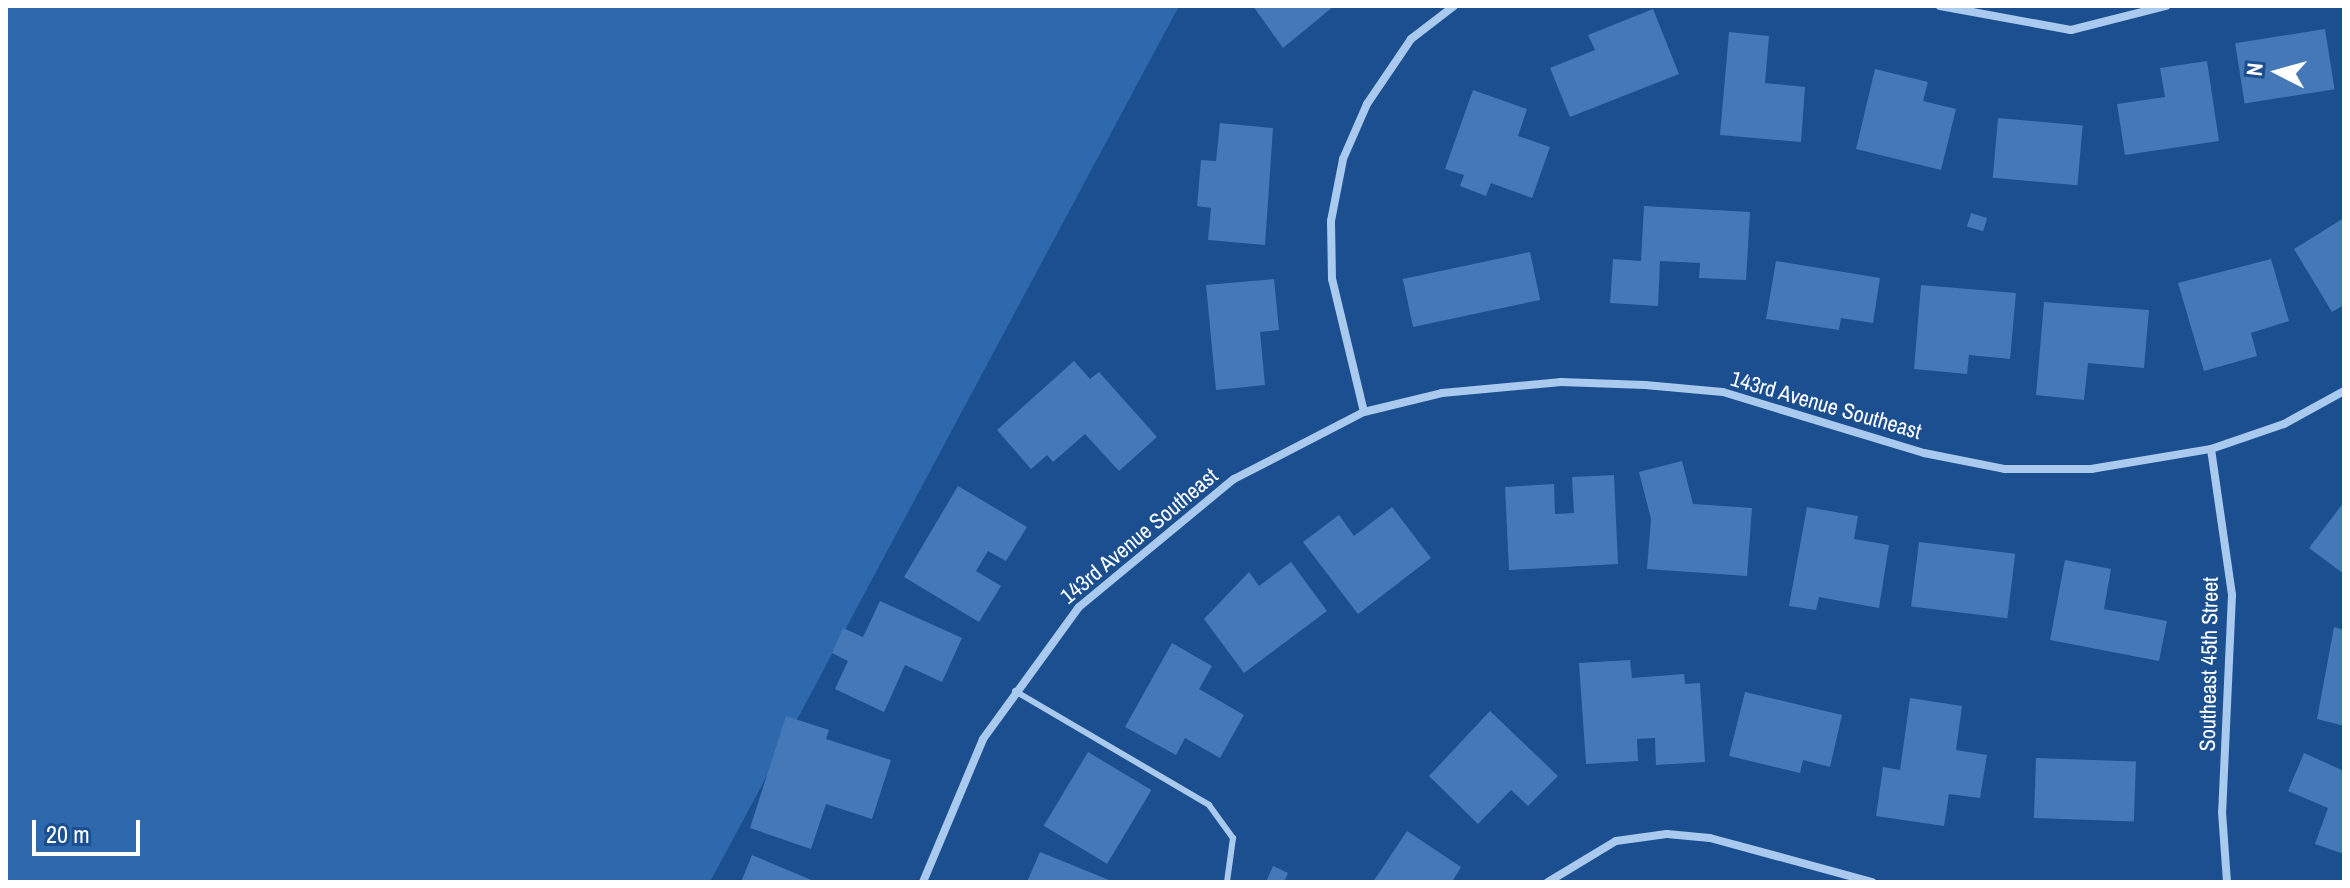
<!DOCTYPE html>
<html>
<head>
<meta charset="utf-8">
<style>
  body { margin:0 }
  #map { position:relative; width:2350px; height:888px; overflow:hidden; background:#1b4f8f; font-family:"Archivo Narrow",sans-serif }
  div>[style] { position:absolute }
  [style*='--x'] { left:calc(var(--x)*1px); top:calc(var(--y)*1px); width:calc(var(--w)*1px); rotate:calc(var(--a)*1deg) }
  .green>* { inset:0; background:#2e69ad }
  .building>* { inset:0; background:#4478b7; transform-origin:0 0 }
  .lane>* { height:6px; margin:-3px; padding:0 3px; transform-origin:3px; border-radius:3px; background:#a9c9ee }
  .street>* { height:8px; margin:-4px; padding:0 4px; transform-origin:4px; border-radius:4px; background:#a9c9ee }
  span { translate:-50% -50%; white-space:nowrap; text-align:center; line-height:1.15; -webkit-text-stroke:6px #1b4f8f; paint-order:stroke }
  .street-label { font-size:22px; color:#fff }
  .frame { position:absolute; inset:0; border:8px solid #fff; pointer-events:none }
  .north { position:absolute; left:2238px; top:32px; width:80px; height:80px; -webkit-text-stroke:6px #1b4f8f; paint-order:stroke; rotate:276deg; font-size:22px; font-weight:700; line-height:32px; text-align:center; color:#fff }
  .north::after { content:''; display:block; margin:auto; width:28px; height:36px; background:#fff; clip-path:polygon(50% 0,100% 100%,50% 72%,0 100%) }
  .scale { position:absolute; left:32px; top:820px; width:108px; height:36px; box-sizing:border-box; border:4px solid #fff; border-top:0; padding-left:10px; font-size:24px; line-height:28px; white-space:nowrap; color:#fff; -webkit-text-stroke:6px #1b4f8f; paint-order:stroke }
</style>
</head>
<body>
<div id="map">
  <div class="green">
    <i style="clip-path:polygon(6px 6px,1179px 6px,710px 882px,6px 882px)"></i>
  </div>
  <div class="building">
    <i style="clip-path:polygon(1253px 6px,1334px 6px,1283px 48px)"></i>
    <i style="clip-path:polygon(1653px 9px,1679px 74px,1570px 117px,1550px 68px,1595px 50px,1588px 35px)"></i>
    <i style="left:2325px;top:29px;width:61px;height:91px;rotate:81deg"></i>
    <i style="clip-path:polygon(1729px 32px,1769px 36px,1765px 83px,1805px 87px,1801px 142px,1720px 135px)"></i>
    <i style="clip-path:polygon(2207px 61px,2219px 141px,2125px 155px,2117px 104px,2165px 97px,2160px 68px)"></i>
    <i style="clip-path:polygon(1875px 69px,1928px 82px,1923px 101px,1956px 109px,1941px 170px,1856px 149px)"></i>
    <i style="clip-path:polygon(1473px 90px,1527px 109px,1518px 136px,1550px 147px,1532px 198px,1491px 183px,1486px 196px,1460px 186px,1464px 175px,1445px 169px)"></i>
    <i style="left:1998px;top:118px;width:85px;height:60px;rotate:5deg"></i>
    <i style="clip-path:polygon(1220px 123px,1273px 128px,1265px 245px,1208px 240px,1211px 208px,1197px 206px,1201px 160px,1216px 161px)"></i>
    <i style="clip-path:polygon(1644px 206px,1750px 212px,1746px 280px,1699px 278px,1700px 263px,1660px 261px,1658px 306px,1610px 303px,1613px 259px,1641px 261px)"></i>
    <i style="left:1971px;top:213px;width:17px;height:14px;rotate:17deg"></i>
    <i style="clip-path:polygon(2344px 218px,2344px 305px,2332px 312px,2294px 249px)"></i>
    <i style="left:1530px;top:252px;width:49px;height:130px;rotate:78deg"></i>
    <i style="clip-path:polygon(2271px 259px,2289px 321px,2251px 333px,2257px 356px,2204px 371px,2178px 283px)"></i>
    <i style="clip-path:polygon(1776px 261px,1880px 278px,1873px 323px,1841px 318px,1839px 330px,1766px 319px)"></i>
    <i style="clip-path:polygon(1274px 279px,1279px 330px,1260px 332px,1265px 385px,1216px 390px,1206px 285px)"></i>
    <i style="clip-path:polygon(1921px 285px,2016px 293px,2010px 359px,1969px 355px,1967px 374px,1914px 369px)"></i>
    <i style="clip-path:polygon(2044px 302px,2149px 310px,2144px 368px,2088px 363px,2084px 400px,2036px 395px)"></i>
    <i style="clip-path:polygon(1074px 361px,1090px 379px,1099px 372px,1157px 437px,1119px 471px,1085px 434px,1053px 462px,1047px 455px,1031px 469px,997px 430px)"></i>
    <i style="clip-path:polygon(1682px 461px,1693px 504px,1752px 508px,1747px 576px,1647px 569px,1651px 519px,1639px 472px)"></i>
    <i style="clip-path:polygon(1614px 475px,1618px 564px,1509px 570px,1505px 487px,1554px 484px,1555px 514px,1574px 513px,1572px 477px)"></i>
    <i style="clip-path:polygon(958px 486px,1027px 527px,1006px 561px,988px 551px,976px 571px,1001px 586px,979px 622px,904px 577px)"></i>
    <i style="clip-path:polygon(2344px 502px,2344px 574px,2309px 548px)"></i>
    <i style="clip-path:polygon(1392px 507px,1431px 558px,1358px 614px,1303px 542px,1339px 515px,1354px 536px)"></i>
    <i style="clip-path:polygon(1807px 507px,1858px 516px,1854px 539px,1889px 545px,1879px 608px,1819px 597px,1816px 610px,1789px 606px)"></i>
    <i style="left:1919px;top:542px;width:97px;height:65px;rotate:7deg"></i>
    <i style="clip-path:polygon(2065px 560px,2111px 569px,2104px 609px,2167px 621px,2159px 661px,2050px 640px)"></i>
    <i style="clip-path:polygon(1291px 562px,1327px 611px,1244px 673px,1204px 619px,1249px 572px,1259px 586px)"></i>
    <i style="clip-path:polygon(880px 601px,962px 638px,942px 682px,905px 665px,884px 712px,835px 689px,848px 661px,832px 653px,843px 628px,863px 637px)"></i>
    <i style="clip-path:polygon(2334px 627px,2344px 630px,2344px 726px,2317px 719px)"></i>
    <i style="clip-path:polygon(1172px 643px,1212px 666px,1199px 689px,1244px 715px,1220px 758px,1185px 738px,1176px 755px,1125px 727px)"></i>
    <i style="clip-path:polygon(1630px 660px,1632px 678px,1684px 674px,1685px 684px,1700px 683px,1705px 762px,1656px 765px,1655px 738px,1637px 739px,1638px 761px,1586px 764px,1579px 663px)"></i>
    <i style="clip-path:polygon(1745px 692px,1842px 715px,1830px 767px,1803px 760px,1800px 773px,1729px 756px)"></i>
    <i style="clip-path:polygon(1910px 698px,1962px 706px,1956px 750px,1987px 755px,1980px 798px,1949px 794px,1944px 826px,1876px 816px,1883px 767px,1900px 770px)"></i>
    <i style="clip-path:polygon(1490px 711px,1558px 776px,1528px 806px,1511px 790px,1478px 824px,1429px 776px)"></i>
    <i style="clip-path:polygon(786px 716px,829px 730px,826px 739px,891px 760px,872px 819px,826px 804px,811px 849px,750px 828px)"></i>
    <i style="left:1088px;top:752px;width:74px;height:86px;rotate:31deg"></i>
    <i style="clip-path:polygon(2304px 753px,2344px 771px,2344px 854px,2315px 844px,2328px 808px,2288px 791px)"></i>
    <i style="left:2036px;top:758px;width:100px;height:60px;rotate:2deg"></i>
    <i style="clip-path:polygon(1407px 831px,1461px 867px,1452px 882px,1373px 882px)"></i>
    <i style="clip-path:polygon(1040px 852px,1114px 882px,1027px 882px)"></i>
    <i style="clip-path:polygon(752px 855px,816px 882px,741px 882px)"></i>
    <i style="clip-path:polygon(1273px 866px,1288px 873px,1284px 882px,1266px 882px)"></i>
  </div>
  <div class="lane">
    <i style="--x:1015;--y:691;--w:225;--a:30.4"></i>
    <i style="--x:1209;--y:805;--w:41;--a:54"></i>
    <i style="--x:1233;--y:838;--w:44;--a:97.8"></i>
  </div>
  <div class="street">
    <i style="--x:1940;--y:6;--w:133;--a:10.4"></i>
    <i style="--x:2071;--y:30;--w:98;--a:-14.2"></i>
    <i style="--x:1364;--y:412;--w:137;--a:-103.5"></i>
    <i style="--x:1332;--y:279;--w:58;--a:-91"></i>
    <i style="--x:1331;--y:221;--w:63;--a:-79"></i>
    <i style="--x:1343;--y:159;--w:60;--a:-66.4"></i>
    <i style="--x:1367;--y:104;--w:78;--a:-55.9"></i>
    <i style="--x:1411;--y:39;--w:54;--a:-37.5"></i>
    <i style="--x:2211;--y:449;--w:148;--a:81.8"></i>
    <i style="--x:2232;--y:595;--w:217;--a:92.6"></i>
    <i style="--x:2222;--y:812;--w:70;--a:85.9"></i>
    <i style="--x:923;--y:882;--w:155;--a:-67.2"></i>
    <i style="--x:983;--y:739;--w:163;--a:-54"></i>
    <i style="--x:1079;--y:607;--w:201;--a:-39.6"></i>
    <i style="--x:1234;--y:479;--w:146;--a:-27.3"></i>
    <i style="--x:1364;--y:412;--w:80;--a:-13.7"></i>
    <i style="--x:1442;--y:393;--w:120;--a:-5.3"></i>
    <i style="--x:1561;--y:382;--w:84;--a:2"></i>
    <i style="--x:1645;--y:385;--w:78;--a:5.1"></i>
    <i style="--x:1723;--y:392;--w:210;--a:16.9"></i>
    <i style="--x:1924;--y:453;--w:83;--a:11.2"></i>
    <i style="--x:2005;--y:469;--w:86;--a:0"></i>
    <i style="--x:2091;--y:469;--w:122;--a:-9.5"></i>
    <i style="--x:2211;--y:449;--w:77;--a:-18.9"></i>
    <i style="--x:2284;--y:424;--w:68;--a:-28.8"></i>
    <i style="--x:1548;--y:882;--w:79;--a:-31.1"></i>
    <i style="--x:1616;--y:841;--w:51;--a:-7.8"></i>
    <i style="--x:1667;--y:834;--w:43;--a:5.3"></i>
    <i style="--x:1710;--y:838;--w:168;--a:15.2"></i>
  </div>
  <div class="street-label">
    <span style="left:1826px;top:405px;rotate:16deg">143rd Avenue Southeast</span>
    <span style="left:1139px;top:536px;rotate:-40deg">143rd Avenue Southeast</span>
    <span style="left:2209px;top:664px;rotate:-89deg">Southeast 45th Street</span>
  </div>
  <div class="frame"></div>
  <div class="north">N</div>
  <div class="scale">20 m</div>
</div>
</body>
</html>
